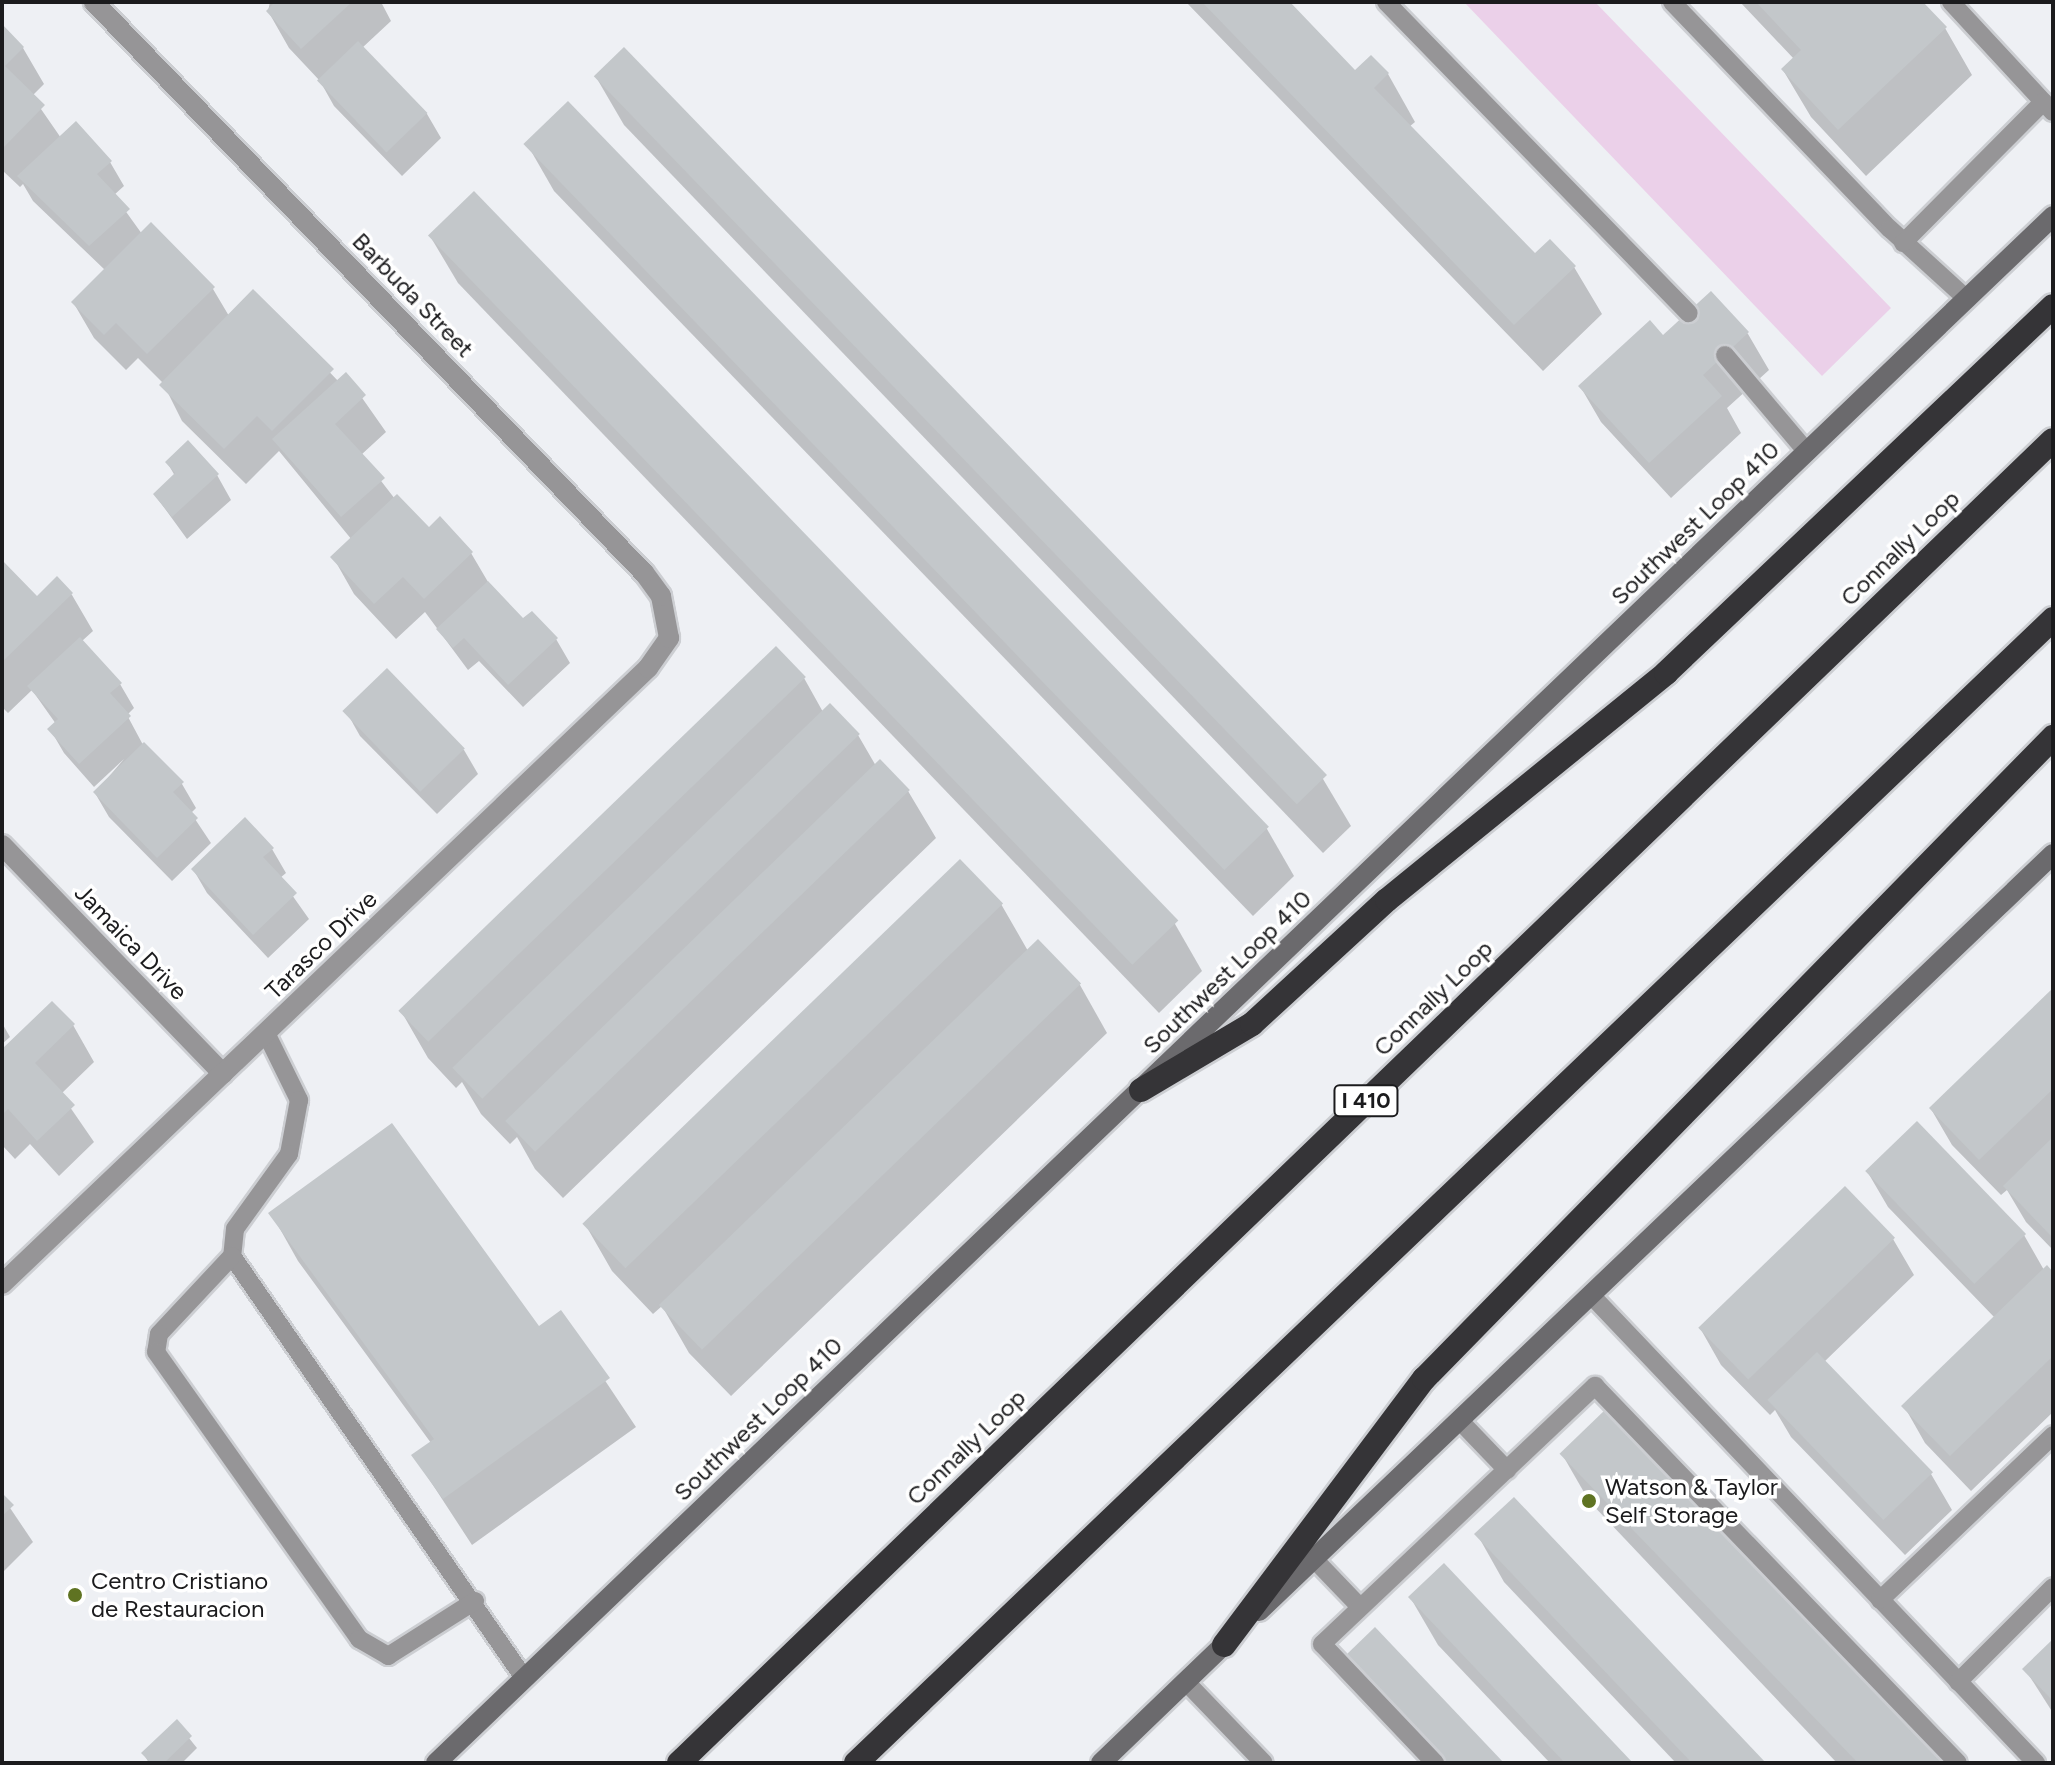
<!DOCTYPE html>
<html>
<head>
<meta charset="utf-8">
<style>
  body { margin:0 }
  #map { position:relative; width:2055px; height:1765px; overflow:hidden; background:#eef0f4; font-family:Figtree,sans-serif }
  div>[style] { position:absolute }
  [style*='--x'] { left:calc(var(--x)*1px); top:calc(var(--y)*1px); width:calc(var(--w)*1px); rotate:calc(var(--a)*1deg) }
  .green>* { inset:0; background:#ebd0e9 }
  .shadow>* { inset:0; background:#0003 }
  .building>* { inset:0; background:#c3c7ca; transform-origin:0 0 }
  .roads { filter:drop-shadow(2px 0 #ccced2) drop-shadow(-2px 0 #ccced2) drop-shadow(0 2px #ccced2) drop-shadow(0 -2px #ccced2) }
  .service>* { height:18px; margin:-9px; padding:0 9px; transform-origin:9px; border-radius:9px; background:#969597 }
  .minor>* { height:20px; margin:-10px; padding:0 10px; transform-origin:10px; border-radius:10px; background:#969597 }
  .secondary>* { height:20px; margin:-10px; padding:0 10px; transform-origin:10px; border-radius:10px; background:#6b6a6d }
  .motorway>* { height:24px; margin:-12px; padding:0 12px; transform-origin:12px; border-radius:12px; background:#353437 }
  .dots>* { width:22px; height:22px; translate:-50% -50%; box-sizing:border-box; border:4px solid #fff; border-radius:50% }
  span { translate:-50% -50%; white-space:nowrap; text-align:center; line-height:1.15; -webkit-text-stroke:7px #fff; paint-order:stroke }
  .shield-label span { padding:2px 6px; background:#fff; border:2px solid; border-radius:6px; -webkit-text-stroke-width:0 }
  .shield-label { font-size:22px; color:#1b1b1d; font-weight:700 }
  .street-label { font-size:24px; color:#1b1b1d }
  .poi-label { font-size:24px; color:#1b1b1d }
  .left { translate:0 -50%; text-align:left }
  .frame { position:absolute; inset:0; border:4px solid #1b1b1d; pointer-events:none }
</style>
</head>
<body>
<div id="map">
  <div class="green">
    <i style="clip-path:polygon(1464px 2px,1595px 2px,1891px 308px,1822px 376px)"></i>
  </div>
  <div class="shadow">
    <i style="clip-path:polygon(270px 2px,381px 2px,391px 21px,362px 48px,427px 114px,441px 138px,402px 176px,334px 106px,320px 81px,289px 48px,268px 11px)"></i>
    <i style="clip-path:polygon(1186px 2px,1287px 2px,1355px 73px,1388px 74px,1415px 122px,1409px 127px,1535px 256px,1574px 267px,1602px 314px,1543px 371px)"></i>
    <i style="clip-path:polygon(1740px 2px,1920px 2px,1945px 28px,1972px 75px,1866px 176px,1811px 117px,1783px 70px,1794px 59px)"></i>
    <i style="clip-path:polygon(2px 27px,23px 48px,44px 84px,32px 96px,61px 138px,110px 162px,124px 186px,114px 195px,142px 234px,151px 225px,213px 289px,229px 316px,253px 292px,339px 382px,346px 375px,386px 432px,361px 455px,395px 499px,429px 530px,471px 553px,491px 587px,523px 621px,556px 639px,570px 663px,523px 707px,479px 661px,468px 670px,425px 612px,396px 639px,354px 594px,333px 557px,352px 540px,279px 451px,246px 484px,182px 421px,163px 383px,138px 358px,126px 370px,94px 338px,73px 302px,105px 270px,33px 201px,23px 184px,20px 187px,2px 170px)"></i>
    <i style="clip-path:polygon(596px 77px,1323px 779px,1351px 826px,1323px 853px,624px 125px)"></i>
    <i style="clip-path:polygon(527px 144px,1267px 829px,1294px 876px,1253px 916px,554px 191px)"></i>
    <i style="clip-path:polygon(430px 236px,1175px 924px,1202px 971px,1159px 1013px,458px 283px)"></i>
    <i style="clip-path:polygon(1711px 294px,1748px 334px,1769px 370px,1727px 408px,1741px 433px,1671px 498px,1601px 422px,1580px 386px,1663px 338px)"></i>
    <i style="clip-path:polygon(167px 462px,217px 475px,231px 500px,187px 539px,155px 495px,175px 476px)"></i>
    <i style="clip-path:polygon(2px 563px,37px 598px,57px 579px,72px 595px,93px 631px,82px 641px,120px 684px,134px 708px,127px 715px,142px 743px,182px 784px,196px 808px,191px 813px,211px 843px,172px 881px,109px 817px,95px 793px,124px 759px,94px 787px,64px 753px,50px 729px,56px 724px,32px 690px,8px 713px,2px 707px)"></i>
    <i style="clip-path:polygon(804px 678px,823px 712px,858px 735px,876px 766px,908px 791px,936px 838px,563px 1198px,535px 1169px,517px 1137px,510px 1144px,481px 1114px,462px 1082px,456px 1088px,428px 1058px,401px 1011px)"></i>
    <i style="clip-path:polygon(346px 711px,464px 750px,478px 774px,437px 814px,360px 736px)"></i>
    <i style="clip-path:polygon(272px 849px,286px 873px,280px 878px,309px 919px,268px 958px,207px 893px,193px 869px)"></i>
    <i style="clip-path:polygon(1001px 904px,1028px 951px,1038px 942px,1080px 985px,1107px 1033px,731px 1396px,689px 1353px,662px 1306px,653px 1314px,612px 1271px,585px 1224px)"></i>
    <i style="clip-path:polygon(2053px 991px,2053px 1250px,2026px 1222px,2007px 1190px,2001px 1195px,1952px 1145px,1931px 1109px)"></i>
    <i style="clip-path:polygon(2px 1023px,10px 1037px,2px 1044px)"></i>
    <i style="clip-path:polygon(73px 1025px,94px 1062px,61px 1094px,94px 1142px,59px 1176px,30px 1144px,15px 1159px,2px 1145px,2px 1051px)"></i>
    <i style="clip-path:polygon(1867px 1171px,2024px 1235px,2044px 1270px,2053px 1274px,2053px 1412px,1971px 1491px,1925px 1443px,1904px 1406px,1995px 1318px,1888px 1207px)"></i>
    <i style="clip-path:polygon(271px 1213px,539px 1329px,560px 1313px,636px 1427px,472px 1545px,414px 1456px,431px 1443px,298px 1261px)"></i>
    <i style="clip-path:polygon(1893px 1239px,1914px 1275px,1824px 1362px,1931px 1474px,1952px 1510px,1905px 1555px,1791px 1437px,1775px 1410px,1770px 1415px,1721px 1365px,1700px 1328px)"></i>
    <i style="clip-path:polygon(1562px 1454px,1941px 1763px,1837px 1763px,1589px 1501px)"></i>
    <i style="clip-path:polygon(2px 1496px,33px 1542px,2px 1573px)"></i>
    <i style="clip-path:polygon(1477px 1534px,1763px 1763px,1676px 1763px,1504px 1582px)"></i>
    <i style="clip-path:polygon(1410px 1597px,1631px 1763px,1550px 1763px,1438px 1645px)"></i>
    <i style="clip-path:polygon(2053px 1642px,2053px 1713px,2025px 1669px)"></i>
    <i style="clip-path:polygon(1349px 1656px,1501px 1763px,1433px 1763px,1376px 1703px)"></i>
    <i style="clip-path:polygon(176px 1722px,197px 1748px,182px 1763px,149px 1763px,143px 1753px)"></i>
  </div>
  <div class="building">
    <i style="clip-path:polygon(275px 2px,352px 2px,301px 49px,266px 11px)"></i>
    <i style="clip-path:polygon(1202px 2px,1290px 2px,1355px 70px,1371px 55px,1389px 73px,1374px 88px,1535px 253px,1550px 239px,1576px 266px,1514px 325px)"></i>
    <i style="clip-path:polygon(1756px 2px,1923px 2px,1947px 27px,1838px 130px,1781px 69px,1801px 50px)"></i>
    <i style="clip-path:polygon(2px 24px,24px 47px,5px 66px,45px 105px,2px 149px)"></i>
    <i style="left:358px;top:41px;width:100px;height:57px;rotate:46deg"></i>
    <i style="left:624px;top:47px;width:1012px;height:42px;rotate:46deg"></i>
    <i style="left:568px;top:101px;width:1009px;height:62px;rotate:46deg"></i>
    <i style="clip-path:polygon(76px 121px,112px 161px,97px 174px,130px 209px,89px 246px,17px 176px)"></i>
    <i style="left:474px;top:191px;width:1014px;height:64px;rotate:46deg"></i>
    <i style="clip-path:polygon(151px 222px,215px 287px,147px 354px,116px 323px,104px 335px,71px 302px)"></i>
    <i style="clip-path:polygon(253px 289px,334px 369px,272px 431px,257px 416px,224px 449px,159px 385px)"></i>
    <i style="clip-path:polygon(1711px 291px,1749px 332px,1703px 375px,1722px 396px,1649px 463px,1578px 386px,1650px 320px,1663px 335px)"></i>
    <i style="clip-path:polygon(346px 372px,366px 395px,335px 424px,385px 478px,341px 517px,272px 439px)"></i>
    <i style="clip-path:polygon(188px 440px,219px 474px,172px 517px,153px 494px,175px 473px,165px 462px)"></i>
    <i style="clip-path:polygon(397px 494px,429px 527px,440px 516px,473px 552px,424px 599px,403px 577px,374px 604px,330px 557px)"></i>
    <i style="clip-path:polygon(2px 560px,37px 596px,57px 576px,73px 593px,2px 662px)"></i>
    <i style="clip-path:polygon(488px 581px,523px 618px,532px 611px,558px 638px,508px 685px,464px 638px,453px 648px,436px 629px)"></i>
    <i style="clip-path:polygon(80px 637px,122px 683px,110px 693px,131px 716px,79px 764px,47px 729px,58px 719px,27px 686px)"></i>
    <i style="left:776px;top:646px;width:43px;height:525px;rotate:46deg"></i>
    <i style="left:387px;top:668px;width:112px;height:62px;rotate:46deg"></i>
    <i style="left:830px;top:703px;width:43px;height:525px;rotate:46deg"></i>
    <i style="clip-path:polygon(144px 742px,184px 782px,173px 792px,198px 818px,157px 858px,93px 792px)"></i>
    <i style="left:880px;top:759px;width:43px;height:521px;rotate:46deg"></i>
    <i style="clip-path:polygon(245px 817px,274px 848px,263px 857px,297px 893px,253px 935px,191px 869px)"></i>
    <i style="left:960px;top:859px;width:62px;height:525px;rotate:46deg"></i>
    <i style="left:1038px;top:939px;width:62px;height:527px;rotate:46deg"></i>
    <i style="clip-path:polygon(2053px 988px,2053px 1089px,1979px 1160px,1929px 1108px)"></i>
    <i style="clip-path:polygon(52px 1001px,75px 1024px,35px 1063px,75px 1105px,37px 1141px,8px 1109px,2px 1115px,2px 1049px)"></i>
    <i style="left:1917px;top:1121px;width:157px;height:72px;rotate:46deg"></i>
    <i style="clip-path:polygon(392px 1123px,539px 1326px,561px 1310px,610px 1378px,443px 1499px,411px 1455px,434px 1439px,268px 1213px)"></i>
    <i style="clip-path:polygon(2053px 1137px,2053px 1238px,2003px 1186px)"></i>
    <i style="left:1845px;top:1186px;width:72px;height:204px;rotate:46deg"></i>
    <i style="clip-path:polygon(2047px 1265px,2053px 1272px,2053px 1356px,1950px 1456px,1901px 1406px)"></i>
    <i style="left:1817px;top:1352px;width:167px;height:69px;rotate:46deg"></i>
    <i style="left:1607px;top:1408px;width:489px;height:66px;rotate:46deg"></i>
    <i style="clip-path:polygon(2px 1493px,14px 1505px,2px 1516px)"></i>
    <i style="clip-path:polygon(1514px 1497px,1766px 1763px,1692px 1763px,1474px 1534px)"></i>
    <i style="clip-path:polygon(1444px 1563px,1633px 1763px,1565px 1763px,1408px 1597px)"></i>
    <i style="clip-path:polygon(1375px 1627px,1504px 1763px,1448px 1763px,1346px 1655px)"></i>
    <i style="clip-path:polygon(2053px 1639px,2053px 1701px,2022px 1669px)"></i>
    <i style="clip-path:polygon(177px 1719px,192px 1736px,164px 1763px,151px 1763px,141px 1753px)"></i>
  </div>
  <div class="roads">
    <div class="service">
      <i style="--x:1386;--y:2;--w:434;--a:45.8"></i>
      <i style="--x:1672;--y:2;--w:315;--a:46.2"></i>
      <i style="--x:1890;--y:229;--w:104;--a:42.3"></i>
      <i style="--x:1951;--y:2;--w:150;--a:47.2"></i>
      <i style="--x:1903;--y:243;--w:199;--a:-45.2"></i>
      <i style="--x:1725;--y:355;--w:127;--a:49.8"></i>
      <i style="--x:266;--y:1033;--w:75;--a:63.8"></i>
      <i style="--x:299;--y:1100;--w:55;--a:100.5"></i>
      <i style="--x:289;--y:1154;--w:92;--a:125.8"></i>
      <i style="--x:235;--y:1229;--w:27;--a:96"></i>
      <i style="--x:232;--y:1256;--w:513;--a:55.32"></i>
      <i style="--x:232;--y:1256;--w:107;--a:133.1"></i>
      <i style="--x:159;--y:1334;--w:18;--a:99"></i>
      <i style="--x:156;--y:1352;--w:352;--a:54.7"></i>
      <i style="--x:359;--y:1639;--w:34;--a:30"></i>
      <i style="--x:388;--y:1656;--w:103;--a:-32.3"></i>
      <i style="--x:1591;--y:1295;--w:646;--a:46.44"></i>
      <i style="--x:1460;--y:1421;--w:68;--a:46.2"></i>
      <i style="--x:1314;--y:1559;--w:66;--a:46.2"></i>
      <i style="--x:1880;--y:1600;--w:239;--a:-43.6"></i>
      <i style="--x:1186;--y:1682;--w:112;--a:46.1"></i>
      <i style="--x:1958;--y:1682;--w:134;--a:-45"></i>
      <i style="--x:1435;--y:1763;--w:164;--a:-133.5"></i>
      <i style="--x:1322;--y:1644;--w:376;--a:-43.4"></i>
      <i style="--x:1595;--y:1386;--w:523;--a:46.08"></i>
    </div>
    <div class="minor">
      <i style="--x:2;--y:845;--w:318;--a:46"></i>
      <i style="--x:2;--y:1284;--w:893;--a:-43.64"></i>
      <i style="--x:648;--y:668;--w:37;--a:-55"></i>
      <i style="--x:669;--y:638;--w:43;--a:-100.8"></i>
      <i style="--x:661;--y:596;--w:29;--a:-126"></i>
      <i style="--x:644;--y:573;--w:793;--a:-133.93"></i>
    </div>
    <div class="secondary">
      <i style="--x:1259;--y:1611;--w:1097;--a:-43.63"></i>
      <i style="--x:436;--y:1763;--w:2238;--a:-43.73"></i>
      <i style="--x:1101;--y:1763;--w:183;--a:-43.9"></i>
    </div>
    <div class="motorway">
      <i style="--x:1141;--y:1090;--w:129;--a:-30.7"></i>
      <i style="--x:1252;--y:1024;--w:183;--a:-42.6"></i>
      <i style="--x:1387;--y:900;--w:360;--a:-39.1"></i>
      <i style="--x:1666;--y:673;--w:533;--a:-43.48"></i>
      <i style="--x:1224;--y:1645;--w:333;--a:-53.1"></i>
      <i style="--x:1424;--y:1379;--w:899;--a:-45.59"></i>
      <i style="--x:679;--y:1763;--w:1907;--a:-43.92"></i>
      <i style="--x:856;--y:1763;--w:1656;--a:-43.7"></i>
    </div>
  </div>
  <div class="dots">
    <i style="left:1589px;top:1501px;background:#5f7322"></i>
    <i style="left:75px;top:1595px;background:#5f7322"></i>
  </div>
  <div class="shield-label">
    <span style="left:1366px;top:1101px">I 410</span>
  </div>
  <div class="street-label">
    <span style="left:413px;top:295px;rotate:46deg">Barbuda Street</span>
    <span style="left:1695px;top:523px;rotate:-44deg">Southwest Loop 410</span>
    <span style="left:1900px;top:548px;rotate:-44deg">Connally Loop</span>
    <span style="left:131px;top:942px;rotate:46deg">Jamaica Drive</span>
    <span style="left:321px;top:945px;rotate:-44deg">Tarasco Drive</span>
    <span style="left:1227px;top:972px;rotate:-44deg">Southwest Loop 410</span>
    <span style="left:1433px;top:998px;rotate:-44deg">Connally Loop</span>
    <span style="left:758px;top:1419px;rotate:-44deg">Southwest Loop 410</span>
    <span style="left:966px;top:1447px;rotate:-44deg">Connally Loop</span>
  </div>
  <div class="poi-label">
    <span class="left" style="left:1605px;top:1501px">Watson &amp; Taylor<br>Self Storage</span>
    <span class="left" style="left:91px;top:1595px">Centro Cristiano<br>de Restauracion</span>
  </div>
  <div class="frame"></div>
</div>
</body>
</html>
